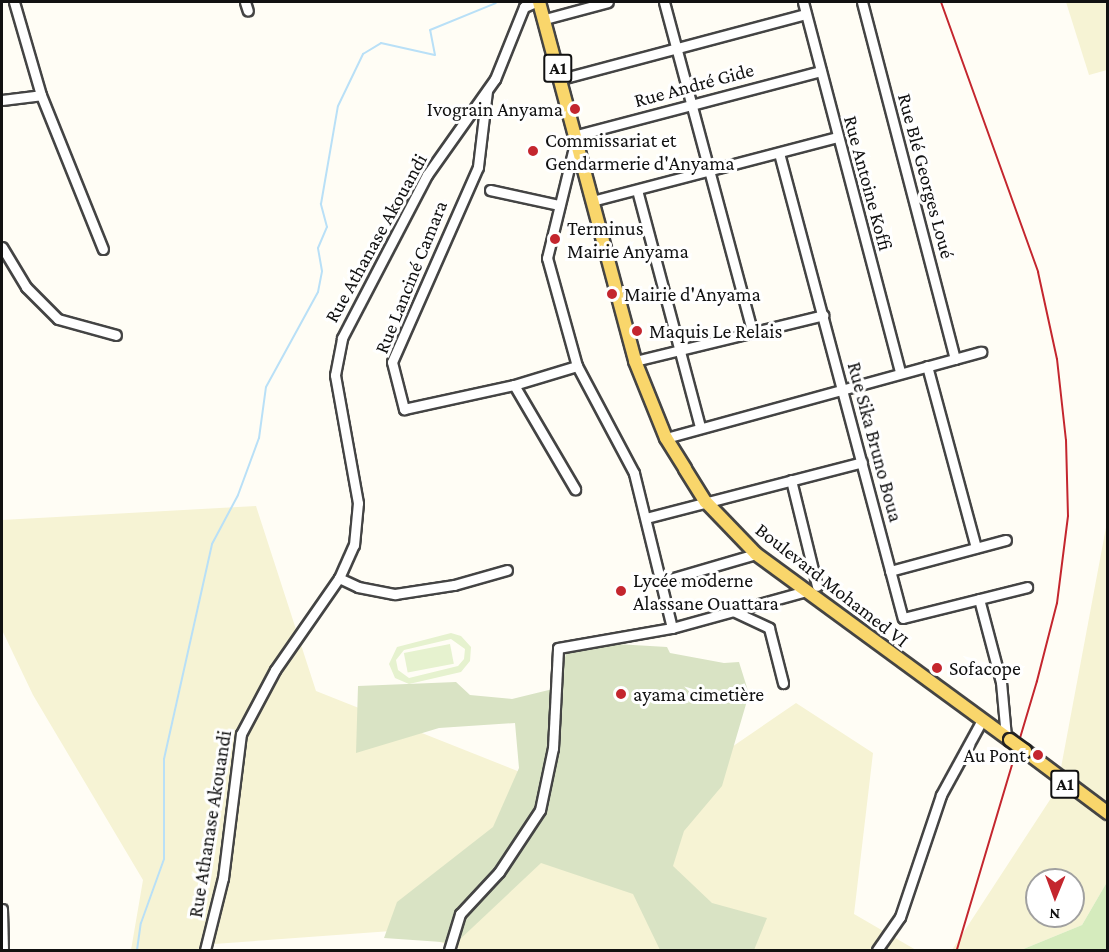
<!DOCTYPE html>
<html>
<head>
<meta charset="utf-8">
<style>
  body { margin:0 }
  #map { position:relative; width:1109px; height:952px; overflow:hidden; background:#fffdf5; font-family:"Crimson Pro",serif }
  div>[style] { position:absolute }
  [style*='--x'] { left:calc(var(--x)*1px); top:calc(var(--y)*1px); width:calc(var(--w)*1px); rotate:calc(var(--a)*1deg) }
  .farmland>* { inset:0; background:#f6f3d4 }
  .green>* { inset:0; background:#d5ebbd }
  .cemetery>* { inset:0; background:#d9e3c4 }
  .pitch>* { inset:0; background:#e6f2cf; transform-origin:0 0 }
  .stream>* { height:2px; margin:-1px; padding:0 1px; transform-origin:1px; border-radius:1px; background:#b9e0f7 }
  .roads { filter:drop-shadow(2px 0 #444) drop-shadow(-2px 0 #444) drop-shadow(0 2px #444) drop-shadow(0 -2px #444) }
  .minor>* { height:9px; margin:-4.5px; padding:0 4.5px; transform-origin:4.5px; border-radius:4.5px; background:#fff }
  .major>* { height:12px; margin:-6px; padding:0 6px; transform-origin:6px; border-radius:6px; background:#f9d66b }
  .rail>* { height:2px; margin:-1px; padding:0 1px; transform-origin:1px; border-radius:1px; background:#c4262e }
  .bridges { filter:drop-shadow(2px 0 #222) drop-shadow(-2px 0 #222) drop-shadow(0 2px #222) drop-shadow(0 -2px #222) }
  .major-bridge>* { height:12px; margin:-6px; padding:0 6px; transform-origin:6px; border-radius:6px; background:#f9d66b }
  .dots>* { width:16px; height:16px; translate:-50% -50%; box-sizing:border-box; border:3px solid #fff; border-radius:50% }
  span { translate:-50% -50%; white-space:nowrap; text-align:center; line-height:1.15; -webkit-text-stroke:6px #fff; paint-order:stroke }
  .shield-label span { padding:2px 4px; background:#fff; border:2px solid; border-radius:4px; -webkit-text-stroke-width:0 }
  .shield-label { font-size:18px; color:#111; font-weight:700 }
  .street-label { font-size:20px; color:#111 }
  .poi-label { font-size:20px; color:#111 }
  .right { translate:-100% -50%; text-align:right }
  .left { translate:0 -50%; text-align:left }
  .frame { position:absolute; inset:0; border:3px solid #111; pointer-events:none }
  .north { position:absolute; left:1025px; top:868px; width:60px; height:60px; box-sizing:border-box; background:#fff; border:2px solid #a0a0a0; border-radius:50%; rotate:181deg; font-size:16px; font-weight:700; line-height:24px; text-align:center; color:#111 }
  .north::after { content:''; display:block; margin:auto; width:21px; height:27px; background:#c4262e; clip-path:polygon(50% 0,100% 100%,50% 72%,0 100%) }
</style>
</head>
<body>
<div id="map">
  <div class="farmland">
    <i style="clip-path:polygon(1066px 2px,1107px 2px,1107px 70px,1089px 75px)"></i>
    <i style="clip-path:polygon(256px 506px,316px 691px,631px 816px,796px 703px,873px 753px,854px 914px,916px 950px,463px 950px,405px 930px,214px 944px,212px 950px,131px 950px,143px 880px,33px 695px,2px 630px,2px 520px)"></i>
    <i style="clip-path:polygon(evenodd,1107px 522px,1107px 882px,1082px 925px,1021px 950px,952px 950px,1057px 789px,1107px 522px,1037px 880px,1073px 880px,1073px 916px,1037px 916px,1037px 880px)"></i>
  </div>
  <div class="green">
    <i style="clip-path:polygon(1107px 882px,1107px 950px,1021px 950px,1082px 925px)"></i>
  </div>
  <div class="cemetery">
    <i style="clip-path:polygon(599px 643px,667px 647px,670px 653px,724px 663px,739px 662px,749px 694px,722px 786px,684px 831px,673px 866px,712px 903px,767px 918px,754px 950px,660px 950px,633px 894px,541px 863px,456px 943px,384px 938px,397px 902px,493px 827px,519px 768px,515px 723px,439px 728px,356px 753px,358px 686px,456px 682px,470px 695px,512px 699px,557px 688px,567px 650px)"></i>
  </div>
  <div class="pitch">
    <i style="clip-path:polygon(evenodd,451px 633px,461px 636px,471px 647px,470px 661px,461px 672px,409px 684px,395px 678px,389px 664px,397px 647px,451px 633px,451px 639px,465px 649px,464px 659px,458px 666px,409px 678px,398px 670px,396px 660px,404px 650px,451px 639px)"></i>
    <i style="left:450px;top:644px;width:20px;height:47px;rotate:79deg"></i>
  </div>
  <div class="stream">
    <i style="--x:137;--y:950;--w:27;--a:-82"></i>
    <i style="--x:141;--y:923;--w:68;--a:-70.2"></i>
    <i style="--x:164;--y:859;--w:100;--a:-90"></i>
    <i style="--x:164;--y:759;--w:220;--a:-77.4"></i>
    <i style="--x:212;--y:544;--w:55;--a:-62"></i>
    <i style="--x:238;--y:495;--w:61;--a:-69.8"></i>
    <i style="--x:259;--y:438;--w:51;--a:-82.2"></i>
    <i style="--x:266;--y:387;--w:108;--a:-61.3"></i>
    <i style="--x:318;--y:292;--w:21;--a:-79"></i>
    <i style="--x:322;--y:271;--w:23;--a:-100"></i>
    <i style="--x:318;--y:248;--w:23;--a:-67"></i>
    <i style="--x:327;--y:227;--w:24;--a:-105"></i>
    <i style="--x:321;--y:204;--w:99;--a:-80.2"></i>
    <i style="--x:338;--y:106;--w:58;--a:-64.3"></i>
    <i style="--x:363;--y:54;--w:21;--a:-31"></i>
    <i style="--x:381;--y:43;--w:55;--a:12.5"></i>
    <i style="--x:435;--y:55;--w:25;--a:-101"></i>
    <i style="--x:430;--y:30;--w:71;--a:-22.2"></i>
  </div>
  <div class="roads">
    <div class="minor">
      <i style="--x:245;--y:2;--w:9;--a:72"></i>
      <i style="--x:664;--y:2;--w:341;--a:75"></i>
      <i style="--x:803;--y:2;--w:383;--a:75.3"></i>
      <i style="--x:862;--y:2;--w:369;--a:75.4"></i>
      <i style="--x:545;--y:19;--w:65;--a:-15.1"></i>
      <i style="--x:561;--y:79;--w:253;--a:-14.9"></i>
      <i style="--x:487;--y:91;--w:77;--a:96.8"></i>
      <i style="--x:478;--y:167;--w:213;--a:113.8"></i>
      <i style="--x:392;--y:362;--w:49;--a:75.7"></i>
      <i style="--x:404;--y:409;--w:113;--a:-12.3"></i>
      <i style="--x:514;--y:385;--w:66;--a:-16.8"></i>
      <i style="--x:41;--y:95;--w:166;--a:68.1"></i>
      <i style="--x:2;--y:100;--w:39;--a:-7"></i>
      <i style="--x:41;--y:95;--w:97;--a:-106.2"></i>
      <i style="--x:779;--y:153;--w:481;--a:75.1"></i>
      <i style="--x:903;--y:618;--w:128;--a:-14"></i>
      <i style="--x:490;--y:190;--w:71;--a:12.3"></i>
      <i style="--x:637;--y:190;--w:245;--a:75.1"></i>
      <i style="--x:592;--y:201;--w:253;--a:-14.6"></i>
      <i style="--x:2;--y:247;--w:47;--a:59"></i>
      <i style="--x:26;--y:287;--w:45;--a:45"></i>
      <i style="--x:58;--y:319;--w:60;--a:15.4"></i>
      <i style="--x:635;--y:361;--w:194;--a:-13.7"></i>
      <i style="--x:927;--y:366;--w:188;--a:74.9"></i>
      <i style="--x:514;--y:385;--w:121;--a:59.6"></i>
      <i style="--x:666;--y:438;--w:327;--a:-15.3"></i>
      <i style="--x:791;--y:480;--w:109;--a:76.2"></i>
      <i style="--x:646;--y:518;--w:223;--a:-14.5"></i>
      <i style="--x:890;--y:571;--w:120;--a:-15"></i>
      <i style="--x:339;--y:578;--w:21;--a:25"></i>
      <i style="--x:358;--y:587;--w:38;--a:11"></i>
      <i style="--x:395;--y:594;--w:60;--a:-8.7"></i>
      <i style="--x:454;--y:585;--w:55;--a:-15.8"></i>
      <i style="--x:663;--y:581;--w:97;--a:-16.2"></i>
      <i style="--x:979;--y:599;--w:86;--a:75.2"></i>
      <i style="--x:1001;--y:682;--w:55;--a:84.8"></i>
      <i style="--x:733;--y:611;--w:40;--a:25"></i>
      <i style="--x:769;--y:628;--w:57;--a:75.7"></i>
      <i style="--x:672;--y:628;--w:160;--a:-103.8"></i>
      <i style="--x:634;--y:473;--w:121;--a:-118"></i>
      <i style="--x:577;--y:366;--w:112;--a:-105.5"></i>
      <i style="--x:547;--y:258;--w:127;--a:-76.3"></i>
      <i style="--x:577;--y:135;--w:252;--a:-14.7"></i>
      <i style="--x:2;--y:909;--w:41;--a:88.6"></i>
      <i style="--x:205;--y:950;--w:74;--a:-76"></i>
      <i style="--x:223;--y:878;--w:145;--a:-82.9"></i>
      <i style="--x:241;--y:734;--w:72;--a:-62"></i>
      <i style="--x:275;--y:670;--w:112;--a:-55.2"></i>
      <i style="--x:339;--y:578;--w:36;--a:-66"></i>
      <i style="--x:354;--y:545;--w:42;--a:-84.6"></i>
      <i style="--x:358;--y:503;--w:130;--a:-100.2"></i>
      <i style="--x:335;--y:375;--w:38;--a:-79"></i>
      <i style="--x:342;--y:338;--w:184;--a:-62.5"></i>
      <i style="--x:427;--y:175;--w:118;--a:-54.7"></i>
      <i style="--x:495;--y:79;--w:78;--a:-68.1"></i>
      <i style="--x:524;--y:7;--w:13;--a:-23"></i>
      <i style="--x:449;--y:950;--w:38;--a:-73"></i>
      <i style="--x:460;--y:914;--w:57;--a:-47.1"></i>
      <i style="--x:499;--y:872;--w:74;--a:-56.5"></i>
      <i style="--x:540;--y:810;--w:63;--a:-78.2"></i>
      <i style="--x:553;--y:748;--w:100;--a:-87.1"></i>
      <i style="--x:558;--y:648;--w:116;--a:-10"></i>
      <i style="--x:672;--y:628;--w:136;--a:-15.4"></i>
      <i style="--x:877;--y:950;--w:40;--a:-55.1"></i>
      <i style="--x:900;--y:917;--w:129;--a:-71.4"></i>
      <i style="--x:941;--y:795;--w:83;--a:-61.3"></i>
    </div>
    <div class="major">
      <i style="--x:539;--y:2;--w:372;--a:75"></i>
      <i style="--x:635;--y:361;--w:83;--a:68.1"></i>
      <i style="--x:666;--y:438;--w:36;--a:58"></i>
      <i style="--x:685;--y:469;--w:39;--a:58"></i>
      <i style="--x:706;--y:502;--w:72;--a:46.1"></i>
      <i style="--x:756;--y:554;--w:315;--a:36.2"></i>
      <i style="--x:1025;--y:751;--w:104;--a:36.8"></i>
    </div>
  </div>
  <div class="rail">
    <i style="--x:941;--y:2;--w:287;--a:70.2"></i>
    <i style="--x:1038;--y:272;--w:89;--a:77.7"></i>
    <i style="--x:1057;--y:359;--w:81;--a:83.7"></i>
    <i style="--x:1066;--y:440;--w:76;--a:88.5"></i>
    <i style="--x:1068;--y:516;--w:88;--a:97.2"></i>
    <i style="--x:1057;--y:603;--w:81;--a:104.4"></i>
    <i style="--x:1037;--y:681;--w:281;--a:106.6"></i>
  </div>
  <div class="bridges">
    <div class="major-bridge">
      <i style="--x:1010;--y:740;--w:19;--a:36"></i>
    </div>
  </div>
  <div class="dots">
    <i style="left:575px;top:109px;background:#c4262e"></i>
    <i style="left:533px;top:151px;background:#c4262e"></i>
    <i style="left:555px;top:239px;background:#c4262e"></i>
    <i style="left:612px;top:294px;background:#c4262e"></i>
    <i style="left:637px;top:331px;background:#c4262e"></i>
    <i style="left:621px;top:591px;background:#c4262e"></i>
    <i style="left:937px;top:668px;background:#c4262e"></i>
    <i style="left:621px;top:694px;background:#c4262e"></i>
    <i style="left:1038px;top:755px;background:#c4262e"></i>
  </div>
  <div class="shield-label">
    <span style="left:558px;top:68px">A1</span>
    <span style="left:1065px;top:784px">A1</span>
  </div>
  <div class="street-label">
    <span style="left:694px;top:85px;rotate:-15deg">Rue André Gide</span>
    <span style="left:926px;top:176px;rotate:75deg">Rue Blé Georges Loué</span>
    <span style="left:868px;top:183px;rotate:75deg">Rue Antoine Koffi</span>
    <span style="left:376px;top:238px;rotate:-61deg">Rue Athanase Akouandi</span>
    <span style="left:411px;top:277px;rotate:-68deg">Rue Lanciné Camara</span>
    <span style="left:875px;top:442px;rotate:75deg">Rue Sika Bruno Boua</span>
    <span style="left:832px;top:585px;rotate:38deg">Boulevard Mohamed VI</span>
    <span style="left:210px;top:824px;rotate:-81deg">Rue Athanase Akouandi</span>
  </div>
  <div class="poi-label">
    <span class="right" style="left:563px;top:109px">Ivograin Anyama</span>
    <span class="left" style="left:545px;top:152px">Commissariat et<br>Gendarmerie d'Anyama</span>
    <span class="left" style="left:567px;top:240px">Terminus<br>Mairie Anyama</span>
    <span class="left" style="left:624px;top:294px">Mairie d'Anyama</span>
    <span class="left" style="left:649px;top:331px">Maquis Le Relais</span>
    <span class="left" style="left:633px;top:592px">Lycée moderne<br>Alassane Ouattara</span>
    <span class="left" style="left:949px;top:668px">Sofacope</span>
    <span class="left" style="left:633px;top:694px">ayama cimetière</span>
    <span class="right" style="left:1026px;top:755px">Au Pont</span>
  </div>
  <div class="frame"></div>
  <div class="north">N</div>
</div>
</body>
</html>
